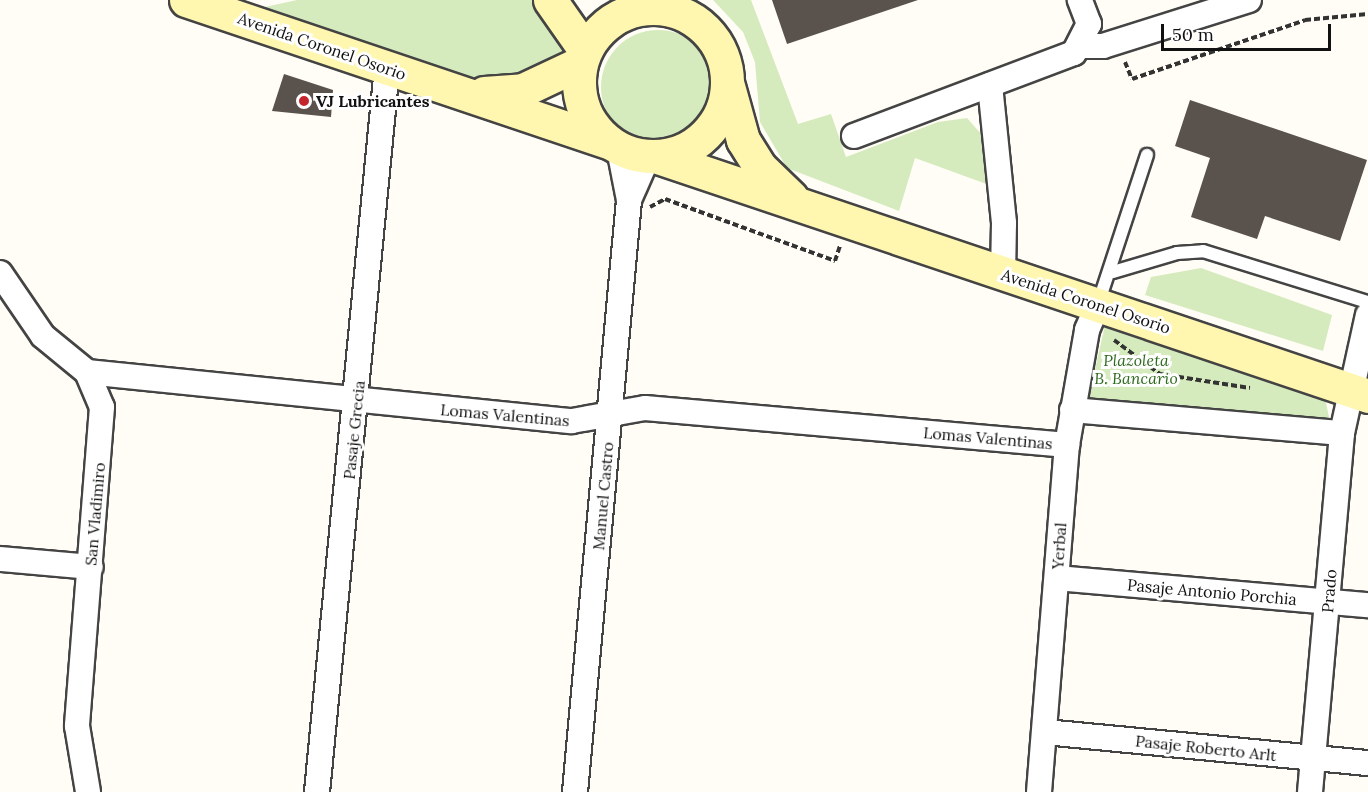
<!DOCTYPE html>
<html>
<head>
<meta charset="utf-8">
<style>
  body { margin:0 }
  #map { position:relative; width:1368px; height:792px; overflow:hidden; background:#fffdf5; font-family:Lora,serif }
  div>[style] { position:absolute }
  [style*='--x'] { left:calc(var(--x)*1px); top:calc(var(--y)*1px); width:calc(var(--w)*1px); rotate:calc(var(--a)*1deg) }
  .green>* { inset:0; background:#d5ebbd }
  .round { border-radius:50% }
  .building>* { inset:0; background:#5a524d }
  .path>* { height:4px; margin-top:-2px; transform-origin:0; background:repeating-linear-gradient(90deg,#333 0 6px,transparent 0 9px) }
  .roads { filter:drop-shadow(2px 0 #444) drop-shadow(-2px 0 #444) drop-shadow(0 2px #444) drop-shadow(0 -2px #444) }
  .service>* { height:12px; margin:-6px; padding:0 6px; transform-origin:6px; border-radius:6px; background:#fff }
  .minor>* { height:24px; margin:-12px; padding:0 12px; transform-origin:12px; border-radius:12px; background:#fff }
  .secondary>* { height:33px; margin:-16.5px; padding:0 16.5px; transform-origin:16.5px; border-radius:16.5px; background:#fff6b0 }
  .secondary>.ring { margin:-16.5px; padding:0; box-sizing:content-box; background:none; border:33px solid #fff6b0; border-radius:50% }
  .dots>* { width:16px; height:16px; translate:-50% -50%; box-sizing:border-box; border:3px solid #fff; border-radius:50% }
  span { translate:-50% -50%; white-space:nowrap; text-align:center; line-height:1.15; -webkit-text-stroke:6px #fff; paint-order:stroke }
  .street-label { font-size:16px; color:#111 }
  .poi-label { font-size:16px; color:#111; font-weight:700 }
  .left { translate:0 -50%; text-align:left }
  .park-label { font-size:16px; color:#2f6b1f; font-style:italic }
  .scale { position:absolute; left:1161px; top:24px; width:170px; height:27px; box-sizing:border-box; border:3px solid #111; border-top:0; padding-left:8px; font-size:18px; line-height:21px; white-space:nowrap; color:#111; -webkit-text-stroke:4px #fff; paint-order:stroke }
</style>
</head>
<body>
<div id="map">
  <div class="green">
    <i style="clip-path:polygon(297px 0,533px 0,563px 43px,563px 60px,501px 90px,256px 9px)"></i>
    <i style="clip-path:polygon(713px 0,751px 0,798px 124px,831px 114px,846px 157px,938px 122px,967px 118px,982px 135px,992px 186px,915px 158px,899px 211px,787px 168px,760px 122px,755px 62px,743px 32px)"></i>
    <i class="round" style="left:601px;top:30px;width:114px;height:114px"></i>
    <i style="clip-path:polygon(1201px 268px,1332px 315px,1323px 351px,1145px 295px,1151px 277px)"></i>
    <i style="clip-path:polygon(1106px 321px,1325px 398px,1330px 422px,1088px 400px)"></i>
  </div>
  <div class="building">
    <i style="clip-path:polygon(772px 0,918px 0,787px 44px)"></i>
    <i style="clip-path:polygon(284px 74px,333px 90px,331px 117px,272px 111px)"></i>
    <i style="clip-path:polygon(1190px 100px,1367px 160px,1340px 241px,1265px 216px,1257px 239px,1191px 217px,1210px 158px,1175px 146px)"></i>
  </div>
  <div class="path">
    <i style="--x:1125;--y:62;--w:18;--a:68"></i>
    <i style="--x:1132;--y:79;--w:183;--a:-18.8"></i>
    <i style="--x:1305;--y:20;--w:63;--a:-5.4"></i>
    <i style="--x:650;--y:207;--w:17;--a:-28"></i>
    <i style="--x:665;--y:199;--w:181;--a:20"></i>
    <i style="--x:835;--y:261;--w:16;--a:-72"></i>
    <i style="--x:1114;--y:340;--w:57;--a:36.5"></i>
    <i style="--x:1160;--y:374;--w:91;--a:8.8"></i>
  </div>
  <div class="roads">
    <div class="service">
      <i style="--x:1113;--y:272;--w:67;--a:-16.5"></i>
      <i style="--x:1177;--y:253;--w:26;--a:-4"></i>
      <i style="--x:1203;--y:251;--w:173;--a:17.2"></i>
      <i style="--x:1098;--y:304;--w:157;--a:-71.8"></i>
    </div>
    <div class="minor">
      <i style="--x:1081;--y:46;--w:22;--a:0"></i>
      <i style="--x:1103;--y:46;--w:153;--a:-17.5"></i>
      <i style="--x:990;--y:85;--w:139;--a:84.2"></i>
      <i style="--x:1004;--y:223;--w:51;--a:91.1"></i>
      <i style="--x:854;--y:136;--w:235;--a:-20.7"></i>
      <i style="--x:1074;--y:53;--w:33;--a:-63"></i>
      <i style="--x:1089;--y:24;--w:26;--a:-111"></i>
      <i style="--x:619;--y:149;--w:47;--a:78.9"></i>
      <i style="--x:0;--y:273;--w:76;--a:55.7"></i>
      <i style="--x:43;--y:336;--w:57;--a:39.3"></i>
      <i style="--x:87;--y:372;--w:38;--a:67"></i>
      <i style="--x:102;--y:407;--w:320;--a:94.5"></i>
      <i style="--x:77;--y:726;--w:67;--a:80.5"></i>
      <i style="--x:87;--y:372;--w:487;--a:5.8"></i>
      <i style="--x:572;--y:421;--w:74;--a:-10.1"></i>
      <i style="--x:645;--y:408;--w:424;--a:5"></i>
      <i style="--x:1072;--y:410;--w:271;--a:4.9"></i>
      <i style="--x:0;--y:559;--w:91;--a:5"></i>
      <i style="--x:1057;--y:578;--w:312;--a:5"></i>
      <i style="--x:1045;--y:732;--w:324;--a:5.5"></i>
      <i style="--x:317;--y:792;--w:727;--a:-84.48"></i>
      <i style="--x:575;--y:792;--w:594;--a:-84.79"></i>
      <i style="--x:629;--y:200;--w:47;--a:-66.2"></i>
      <i style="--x:1039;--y:792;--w:348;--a:-85.4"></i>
      <i style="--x:1067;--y:445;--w:117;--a:-80.1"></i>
      <i style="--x:1087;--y:330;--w:28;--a:-67"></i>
      <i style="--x:1310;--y:792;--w:360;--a:-84.9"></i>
      <i style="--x:1342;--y:433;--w:121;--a:-77.6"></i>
    </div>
    <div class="secondary">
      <i style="--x:186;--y:0;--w:444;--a:18.6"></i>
      <i style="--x:550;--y:0;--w:61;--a:55"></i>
      <i class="ring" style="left:579px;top:8px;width:115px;height:115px"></i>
      <i style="--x:728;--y:86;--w:56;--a:74.5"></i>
      <i style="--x:743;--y:140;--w:31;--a:58"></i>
      <i style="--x:759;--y:166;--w:45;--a:44.1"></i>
      <i style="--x:484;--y:93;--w:39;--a:-4"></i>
      <i style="--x:523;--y:90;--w:63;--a:-25.3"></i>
      <i style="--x:658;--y:157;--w:749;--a:18.6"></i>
    </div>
  </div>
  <div class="dots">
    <i style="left:304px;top:101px;background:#c4262e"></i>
  </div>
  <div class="street-label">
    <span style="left:322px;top:46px;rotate:19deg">Avenida Coronel Osorio</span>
    <span style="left:1086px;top:301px;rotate:18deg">Avenida Coronel Osorio</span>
    <span style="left:505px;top:415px;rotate:5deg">Lomas Valentinas</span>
    <span style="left:354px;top:430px;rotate:-84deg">Pasaje Grecia</span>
    <span style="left:988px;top:438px;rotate:5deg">Lomas Valentinas</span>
    <span style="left:603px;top:496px;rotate:-85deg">Manuel Castro</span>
    <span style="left:95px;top:514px;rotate:-85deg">San Vladimiro</span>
    <span style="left:1059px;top:546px;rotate:-86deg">Yerbal</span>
    <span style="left:1329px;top:591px;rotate:-85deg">Prado</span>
    <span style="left:1212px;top:592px;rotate:5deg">Pasaje Antonio Porchia</span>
    <span style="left:1206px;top:748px;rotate:6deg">Pasaje Roberto Arlt</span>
  </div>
  <div class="poi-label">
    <span class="left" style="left:316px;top:101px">VJ Lubricantes</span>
  </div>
  <div class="park-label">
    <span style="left:1136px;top:369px">Plazoleta<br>B. Bancario</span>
  </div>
  <div class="scale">50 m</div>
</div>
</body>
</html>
